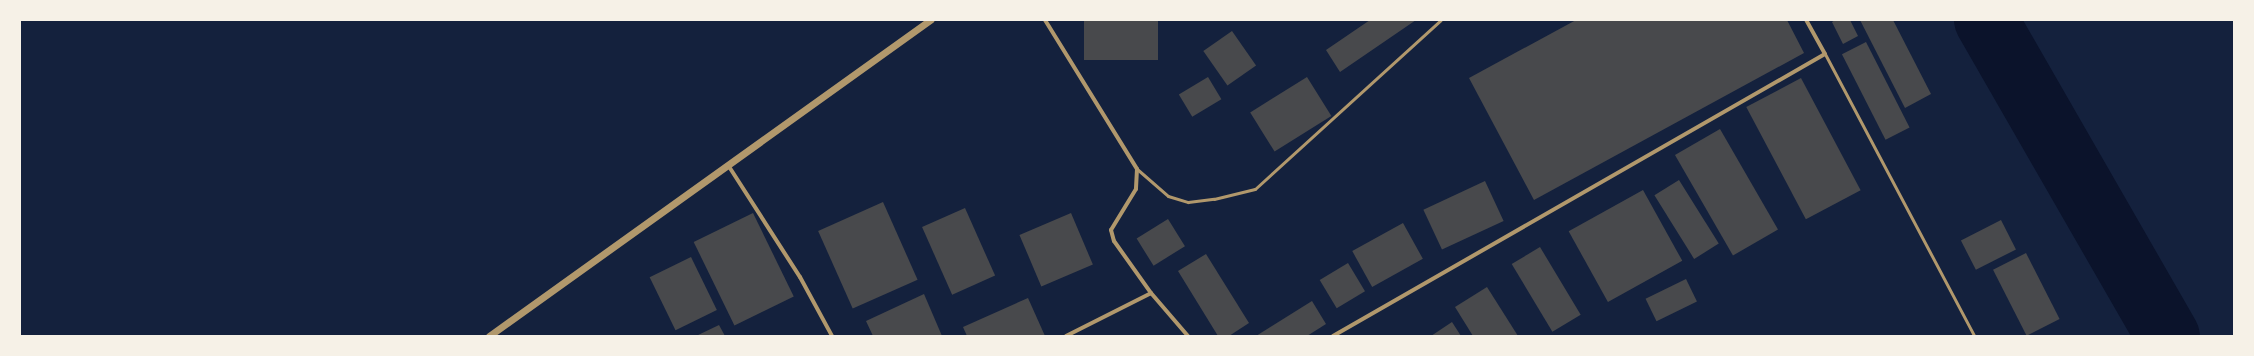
<!DOCTYPE html>
<html>
<head>
<meta charset="utf-8">
<style>
  body { margin:0 }
  #map { position:relative; width:2254px; height:356px; overflow:hidden; background:#14213d; font-family:Lora,serif }
  div>[style] { position:absolute }
  [style*='--x'] { left:calc(var(--x)*1px); top:calc(var(--y)*1px); width:calc(var(--w)*1px); rotate:calc(var(--a)*1deg) }
  .river>* { height:64px; margin:-32px; padding:0 32px; transform-origin:32px; border-radius:32px; background:#0b132b }
  .building>* { inset:0; background:#48494c; transform-origin:0 0 }
  .service>* { height:3px; margin:-1.5px; padding:0 1.5px; transform-origin:1.5px; border-radius:1.5px; background:#b1986c }
  .minor>* { height:4px; margin:-2px; padding:0 2px; transform-origin:2px; border-radius:2px; background:#b1986c }
  .tertiary>* { height:7px; margin:-3.5px; padding:0 3.5px; transform-origin:3.5px; border-radius:3.5px; background:#b1986c }
  span { translate:-50% -50%; white-space:nowrap; text-align:center; line-height:1.15; -webkit-text-stroke:3px #f6f1e7; paint-order:stroke }
  .frame { position:absolute; inset:0; border:21px solid #f6f1e7; pointer-events:none }
</style>
</head>
<body>
<div id="map">
  <div class="river">
    <i style="--x:1986;--y:20;--w:365;--a:60.1"></i>
  </div>
  <div class="building">
    <i style="left:1084px;top:20px;width:74px;height:40px"></i>
    <i style="clip-path:polygon(1370px 20px,1416px 20px,1340px 72px,1326px 50px)"></i>
    <i style="clip-path:polygon(1576px 20px,1787px 20px,1804px 53px,1534px 200px,1469px 78px)"></i>
    <i style="clip-path:polygon(1835px 20px,1850px 20px,1858px 36px,1843px 44px,1832px 22px)"></i>
    <i style="clip-path:polygon(1860px 20px,1893px 20px,1931px 94px,1905px 108px)"></i>
    <i style="left:1232px;top:31px;width:42px;height:35px;rotate:55deg"></i>
    <i style="left:1866px;top:42px;width:96px;height:27px;rotate:63deg"></i>
    <i style="left:1208px;top:77px;width:26px;height:34px;rotate:59deg"></i>
    <i style="left:1307px;top:77px;width:46px;height:67px;rotate:58deg"></i>
    <i style="left:1801px;top:78px;width:127px;height:62px;rotate:62deg"></i>
    <i style="left:1720px;top:129px;width:116px;height:52px;rotate:60deg"></i>
    <i style="left:1679px;top:180px;width:75px;height:29px;rotate:58deg"></i>
    <i style="left:1485px;top:181px;width:44px;height:68px;rotate:65deg"></i>
    <i style="left:1643px;top:190px;width:81px;height:85px;rotate:61deg"></i>
    <i style="left:883px;top:202px;width:85px;height:71px;rotate:66deg"></i>
    <i style="left:965px;top:208px;width:74px;height:47px;rotate:66deg"></i>
    <i style="left:753px;top:213px;width:93px;height:66px;rotate:64deg"></i>
    <i style="left:1071px;top:213px;width:56px;height:56px;rotate:67deg"></i>
    <i style="left:1168px;top:219px;width:32px;height:37px;rotate:58deg"></i>
    <i style="left:2001px;top:220px;width:33px;height:45px;rotate:63deg"></i>
    <i style="left:1403px;top:223px;width:41px;height:58px;rotate:61deg"></i>
    <i style="left:1540px;top:247px;width:79px;height:33px;rotate:59deg"></i>
    <i style="left:2026px;top:253px;width:74px;height:37px;rotate:63deg"></i>
    <i style="clip-path:polygon(1206px 254px,1249px 323px,1229px 336px,1218px 336px,1178px 271px)"></i>
    <i style="left:691px;top:257px;width:59px;height:46px;rotate:64deg"></i>
    <i style="left:1348px;top:263px;width:33px;height:33px;rotate:59deg"></i>
    <i style="left:1686px;top:279px;width:25px;height:45px;rotate:64deg"></i>
    <i style="clip-path:polygon(1487px 287px,1518px 336px,1473px 336px,1455px 307px)"></i>
    <i style="clip-path:polygon(924px 294px,942px 336px,873px 336px,866px 321px)"></i>
    <i style="clip-path:polygon(1028px 298px,1045px 336px,967px 336px,963px 327px)"></i>
    <i style="clip-path:polygon(1312px 301px,1326px 324px,1307px 336px,1256px 336px)"></i>
    <i style="clip-path:polygon(1452px 322px,1461px 336px,1431px 336px)"></i>
    <i style="clip-path:polygon(719px 325px,725px 336px,696px 336px)"></i>
  </div>
  <div class="service">
    <i style="--x:1825;--y:54;--w:319;--a:62.1"></i>
    <i style="--x:1137;--y:169;--w:41;--a:41.1"></i>
    <i style="--x:1168;--y:196;--w:21;--a:17"></i>
    <i style="--x:1188;--y:202;--w:26;--a:-7"></i>
    <i style="--x:1214;--y:199;--w:42;--a:-13.7"></i>
    <i style="--x:1255;--y:189;--w:251;--a:-42.3"></i>
  </div>
  <div class="minor">
    <i style="--x:1045;--y:20;--w:175;--a:58.3"></i>
    <i style="--x:1137;--y:169;--w:20;--a:93"></i>
    <i style="--x:1136;--y:189;--w:48;--a:121.4"></i>
    <i style="--x:1111;--y:230;--w:11;--a:75"></i>
    <i style="--x:1114;--y:241;--w:64;--a:54.6"></i>
    <i style="--x:1151;--y:293;--w:57;--a:49.3"></i>
    <i style="--x:728;--y:165;--w:133;--a:57.3"></i>
    <i style="--x:800;--y:277;--w:67;--a:61.5"></i>
    <i style="--x:1066;--y:336;--w:95;--a:-26.8"></i>
    <i style="--x:1333;--y:336;--w:567;--a:-29.82"></i>
    <i style="--x:1825;--y:54;--w:39;--a:-119"></i>
  </div>
  <div class="tertiary">
    <i style="--x:489;--y:336;--w:543;--a:-35.62"></i>
  </div>
  <div class="frame"></div>
</div>
</body>
</html>
